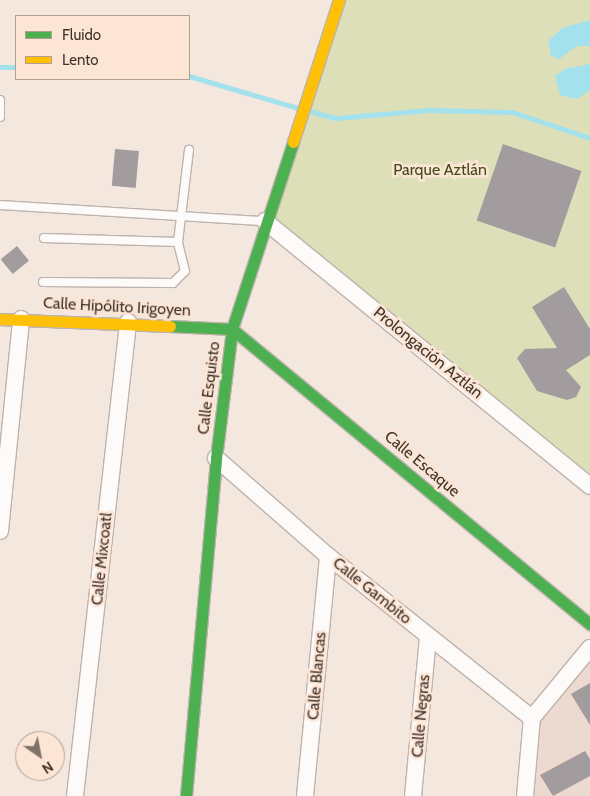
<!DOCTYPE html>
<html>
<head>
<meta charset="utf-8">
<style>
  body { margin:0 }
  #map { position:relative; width:590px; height:796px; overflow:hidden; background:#f4e7de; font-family:Cabin,sans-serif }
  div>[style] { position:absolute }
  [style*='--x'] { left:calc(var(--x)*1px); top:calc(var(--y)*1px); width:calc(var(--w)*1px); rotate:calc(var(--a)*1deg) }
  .education>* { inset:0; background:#ecd9d0 }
  .green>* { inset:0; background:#dddfb9 }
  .water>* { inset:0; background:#a3e1ed }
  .stream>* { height:5px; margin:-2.5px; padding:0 2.5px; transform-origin:2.5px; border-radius:2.5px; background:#a3e1ed }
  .building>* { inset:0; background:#a39c9e; transform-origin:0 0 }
  .roads { filter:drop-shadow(1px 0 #beb3ac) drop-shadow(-1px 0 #beb3ac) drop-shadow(0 1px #beb3ac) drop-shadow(0 -1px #beb3ac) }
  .lane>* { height:8px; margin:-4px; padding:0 4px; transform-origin:4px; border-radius:4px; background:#fdfbfa }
  .street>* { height:16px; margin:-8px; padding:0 8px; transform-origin:8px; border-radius:8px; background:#fdfbfa }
  .fast>* { height:11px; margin:-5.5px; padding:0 5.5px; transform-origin:5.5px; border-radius:5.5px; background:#4caf50 }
  .slow>* { height:11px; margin:-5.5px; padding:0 5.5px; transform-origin:5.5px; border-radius:5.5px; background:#ffc107 }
  span { translate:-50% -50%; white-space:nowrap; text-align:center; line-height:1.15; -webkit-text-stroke:5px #fde5d5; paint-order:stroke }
  .park-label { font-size:16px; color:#434c19 }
  .street-label { font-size:16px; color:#3f342c }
  .legend { position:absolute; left:15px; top:15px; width:175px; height:65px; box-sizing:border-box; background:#fde5d5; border:1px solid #b19e91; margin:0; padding:6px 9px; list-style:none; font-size:15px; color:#3f342c }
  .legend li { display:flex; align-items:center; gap:10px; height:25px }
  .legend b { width:25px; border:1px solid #b19e91 }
  .north { position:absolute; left:15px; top:731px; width:50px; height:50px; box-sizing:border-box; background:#fde5d5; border:1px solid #b19e91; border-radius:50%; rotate:147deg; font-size:14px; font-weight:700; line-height:20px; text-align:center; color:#3f342c }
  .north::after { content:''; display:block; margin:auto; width:18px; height:22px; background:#7e736a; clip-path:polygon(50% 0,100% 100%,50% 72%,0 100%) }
</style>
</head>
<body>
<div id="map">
  <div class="education">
    <i style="clip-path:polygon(590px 661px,590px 796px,533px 796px,541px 722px)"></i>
  </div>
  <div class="green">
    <i style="clip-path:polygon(339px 0,590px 0,590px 487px,265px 221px)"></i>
  </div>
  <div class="water">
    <i style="clip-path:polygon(590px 20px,590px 46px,577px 46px,559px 59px,551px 56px,548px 41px,562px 28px)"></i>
    <i style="clip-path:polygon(590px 64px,590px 90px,577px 99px,560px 95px,555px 76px,565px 69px)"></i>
  </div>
  <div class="stream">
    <i style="--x:0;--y:67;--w:16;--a:0"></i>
    <i style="--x:189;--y:76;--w:114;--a:16.4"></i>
    <i style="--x:309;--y:111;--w:28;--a:15"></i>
    <i style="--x:336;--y:118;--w:93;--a:-4.9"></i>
    <i style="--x:429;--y:110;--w:83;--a:1.4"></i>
    <i style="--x:512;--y:112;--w:82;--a:18.4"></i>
  </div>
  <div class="building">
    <i style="left:503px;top:144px;width:83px;height:81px;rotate:19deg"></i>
    <i style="left:115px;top:149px;width:24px;height:37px;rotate:5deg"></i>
    <i style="left:17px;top:246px;width:19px;height:21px;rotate:51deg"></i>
    <i style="clip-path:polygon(564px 287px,590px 329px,590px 355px,566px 370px,581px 387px,576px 397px,567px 400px,537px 391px,517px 358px,525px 349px,557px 348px,532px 307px)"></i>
    <i style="clip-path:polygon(590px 683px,590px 725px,571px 694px)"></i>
    <i style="clip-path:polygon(585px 751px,590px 759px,590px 776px,553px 796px,540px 775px)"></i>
  </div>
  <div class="roads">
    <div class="lane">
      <i style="--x:0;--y:100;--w:17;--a:90"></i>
      <i style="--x:0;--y:205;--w:265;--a:3.5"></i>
      <i style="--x:44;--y:238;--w:134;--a:1.7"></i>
      <i style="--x:178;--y:242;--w:93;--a:-83.2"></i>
      <i style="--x:43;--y:282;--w:130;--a:0.4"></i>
      <i style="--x:173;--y:283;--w:17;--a:-45"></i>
      <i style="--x:185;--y:271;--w:30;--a:-104"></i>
    </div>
    <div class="street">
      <i style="--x:265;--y:221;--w:419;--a:39.2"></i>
      <i style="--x:216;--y:458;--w:149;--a:41.2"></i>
      <i style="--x:328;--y:556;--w:260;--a:38.5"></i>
      <i style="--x:0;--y:531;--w:213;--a:-84.3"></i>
      <i style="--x:75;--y:796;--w:477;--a:-83.6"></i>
      <i style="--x:305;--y:796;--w:241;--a:-84.5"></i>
      <i style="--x:413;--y:796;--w:160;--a:-84.6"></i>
      <i style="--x:525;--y:796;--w:78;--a:-84.9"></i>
      <i style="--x:532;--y:718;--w:91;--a:-50.4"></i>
    </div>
    <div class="fast">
      <i style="--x:170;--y:326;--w:62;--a:2.8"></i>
      <i style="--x:232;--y:329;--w:464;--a:39.5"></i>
      <i style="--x:186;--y:796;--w:339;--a:-84.9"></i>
      <i style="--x:216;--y:458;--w:130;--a:-82.9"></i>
      <i style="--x:232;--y:329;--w:197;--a:-71.9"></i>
    </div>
    <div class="slow">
      <i style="--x:293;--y:142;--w:149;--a:-72.1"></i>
      <i style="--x:0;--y:319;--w:170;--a:2.4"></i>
    </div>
  </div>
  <div class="park-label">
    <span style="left:440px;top:170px">Parque Aztlán</span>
  </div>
  <div class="street-label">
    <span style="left:117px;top:307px;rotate:3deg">Calle Hipólito Irigoyen</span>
    <span style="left:428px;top:353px;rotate:39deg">Prolongación Aztlán</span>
    <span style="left:209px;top:388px;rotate:-83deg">Calle Esquisto</span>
    <span style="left:422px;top:464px;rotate:40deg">Calle Escaque</span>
    <span style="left:102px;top:559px;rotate:-84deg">Calle Mixcoatl</span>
    <span style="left:372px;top:591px;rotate:39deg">Calle Gambito</span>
    <span style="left:317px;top:676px;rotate:-85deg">Calle Blancas</span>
    <span style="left:421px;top:716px;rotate:-85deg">Calle Negras</span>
  </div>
  <ul class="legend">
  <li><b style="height:6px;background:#4caf50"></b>Fluido</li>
  <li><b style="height:6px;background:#ffc107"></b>Lento</li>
  </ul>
  <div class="north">N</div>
</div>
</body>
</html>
